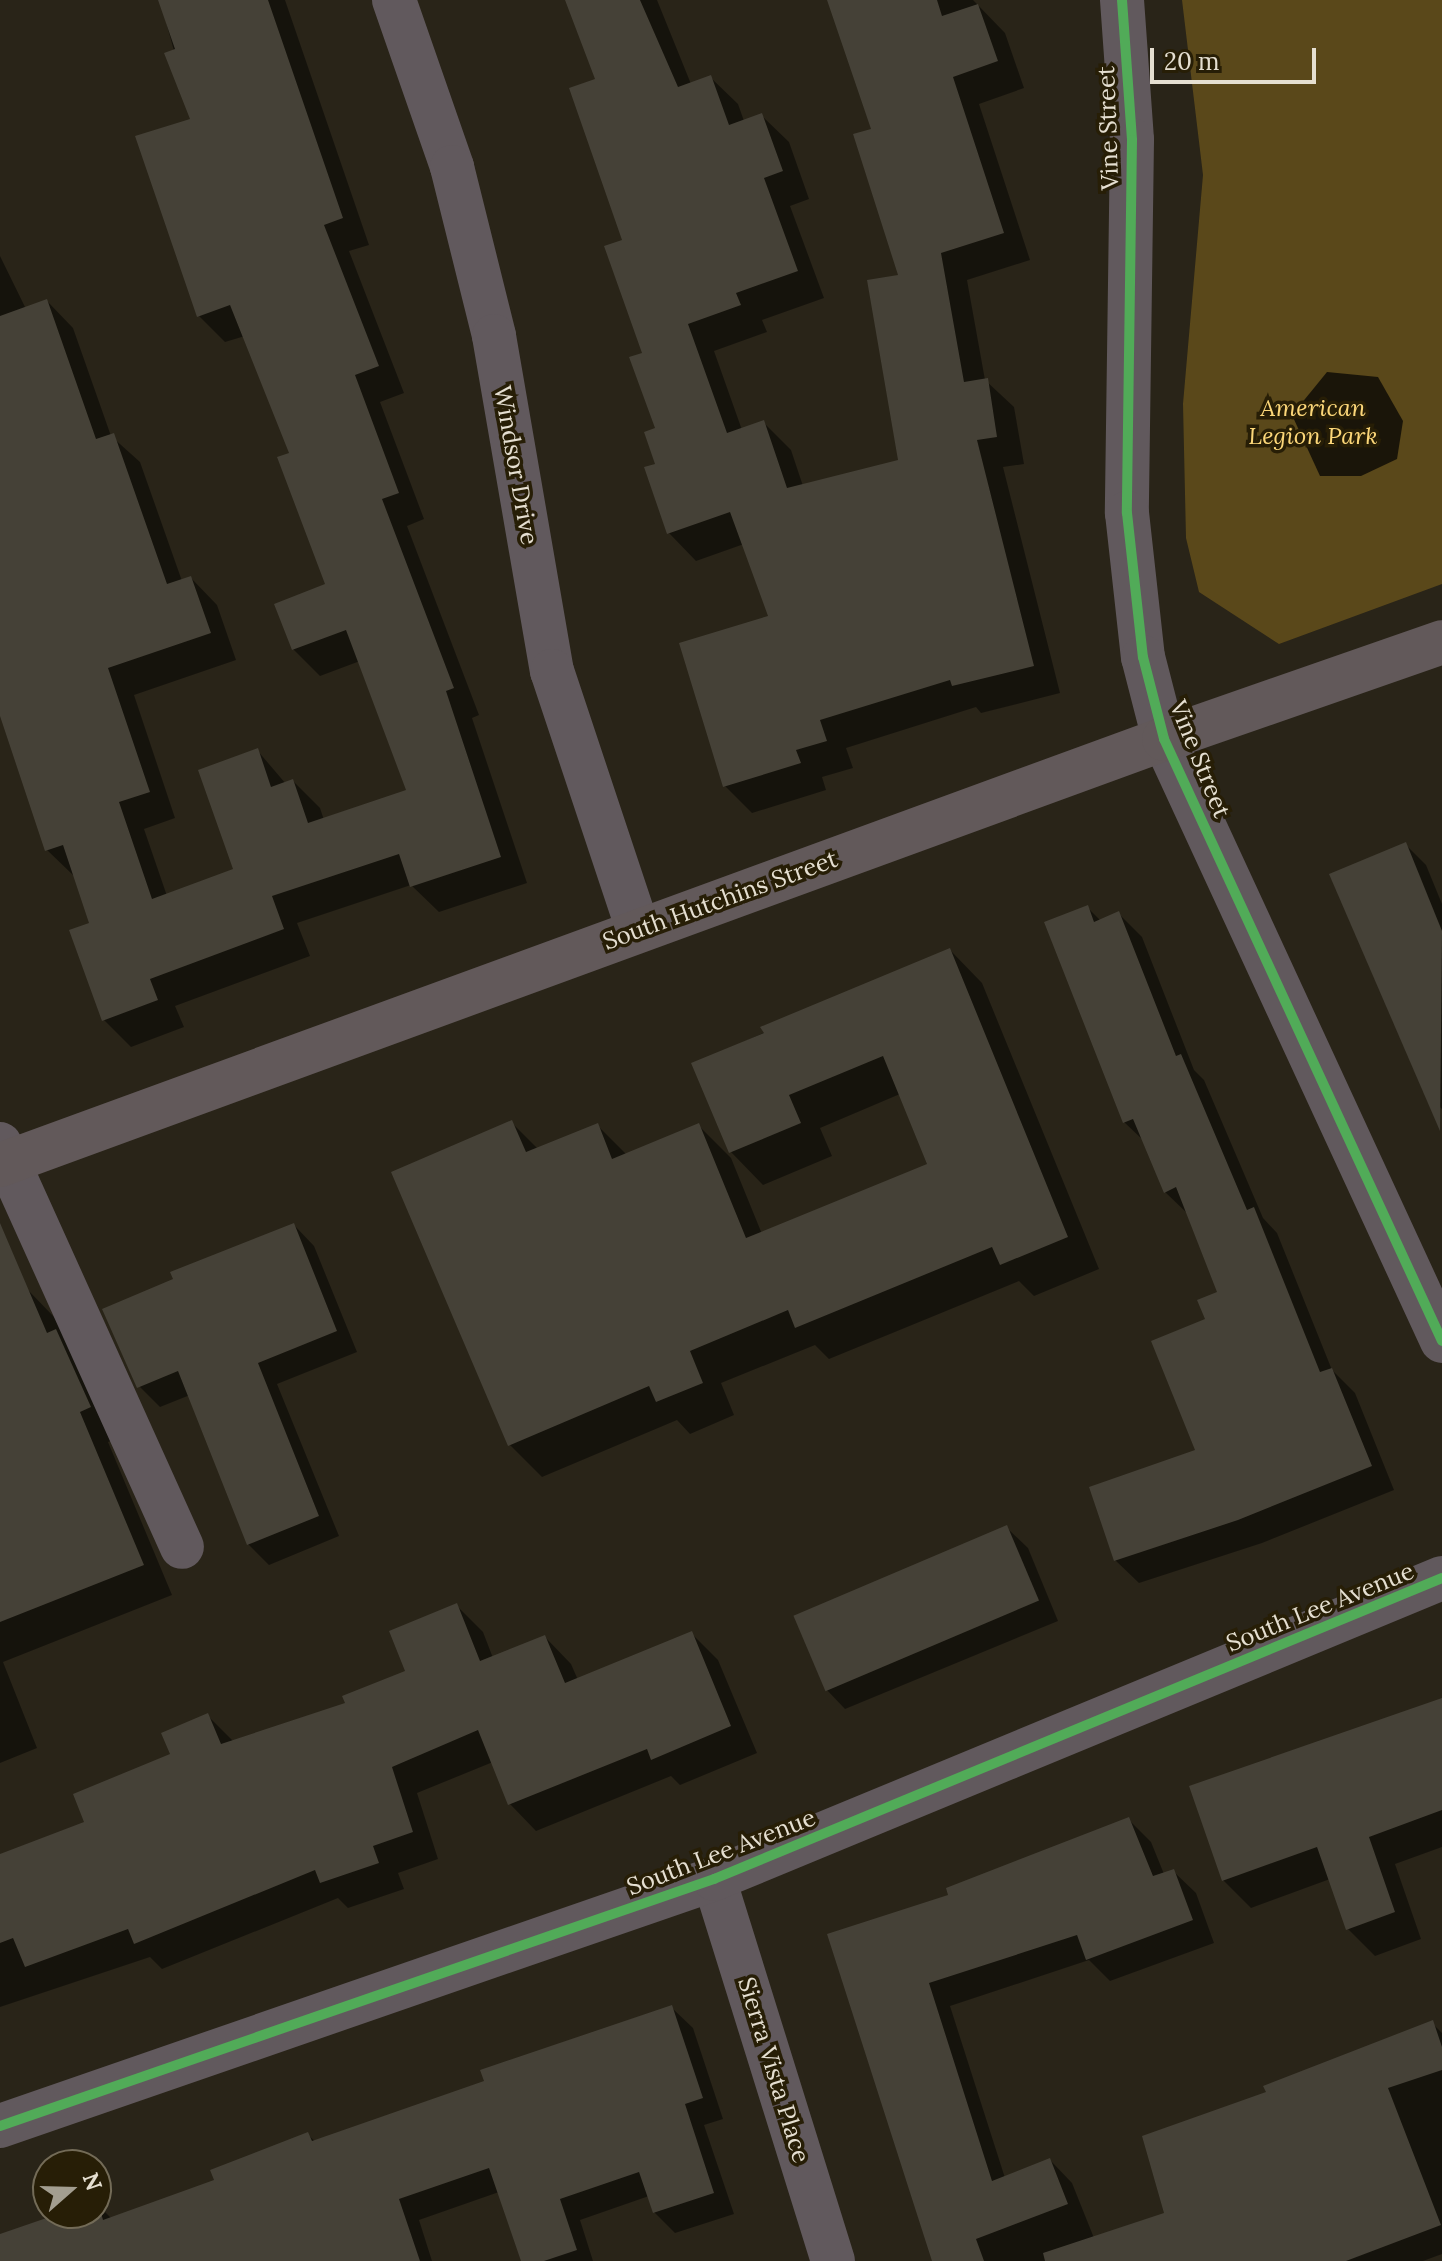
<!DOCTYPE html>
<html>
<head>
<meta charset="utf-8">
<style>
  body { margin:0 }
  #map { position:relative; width:1442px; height:2261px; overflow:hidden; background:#292418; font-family:Lora,serif }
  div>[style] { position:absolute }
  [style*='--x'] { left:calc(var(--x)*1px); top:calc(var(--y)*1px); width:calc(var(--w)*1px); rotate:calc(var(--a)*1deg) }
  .green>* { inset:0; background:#5a481a }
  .water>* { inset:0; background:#1a1509 }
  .shadow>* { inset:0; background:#0007 }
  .building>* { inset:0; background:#454137; transform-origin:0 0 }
  .minor>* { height:44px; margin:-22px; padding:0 22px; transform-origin:22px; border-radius:22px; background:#61595d }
  .major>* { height:44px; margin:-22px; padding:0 22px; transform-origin:22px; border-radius:22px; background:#62595a }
  .cycleway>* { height:10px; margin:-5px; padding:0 5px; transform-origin:5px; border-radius:5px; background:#51ab58 }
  span { translate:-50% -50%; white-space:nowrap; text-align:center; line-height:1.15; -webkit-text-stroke:7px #271e06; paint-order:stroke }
  .street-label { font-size:24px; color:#e5dfd1 }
  .park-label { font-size:24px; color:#fcd779; font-style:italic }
  .north { position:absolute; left:32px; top:2149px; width:80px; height:80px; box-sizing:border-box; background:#271e06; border:2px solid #736b57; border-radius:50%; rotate:70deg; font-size:22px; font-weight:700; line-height:32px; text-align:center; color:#e5dfd1 }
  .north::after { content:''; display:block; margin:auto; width:28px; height:36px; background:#a39e90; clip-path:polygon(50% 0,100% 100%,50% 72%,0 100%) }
  .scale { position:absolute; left:1150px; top:48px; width:166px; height:36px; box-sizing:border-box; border:4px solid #e5dfd1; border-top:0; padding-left:10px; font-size:24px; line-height:28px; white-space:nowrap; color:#e5dfd1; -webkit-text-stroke:6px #271e06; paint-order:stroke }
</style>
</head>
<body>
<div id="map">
  <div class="green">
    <i style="clip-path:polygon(1182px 0,1442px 0,1442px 584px,1279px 644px,1199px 592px,1186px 538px,1183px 404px,1203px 175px)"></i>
  </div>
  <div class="water">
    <i style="clip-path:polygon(1327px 372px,1378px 377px,1403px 421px,1397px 459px,1361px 476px,1320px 476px,1292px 415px)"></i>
  </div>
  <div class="shadow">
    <i style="clip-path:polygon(160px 0,285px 0,369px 245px,349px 251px,404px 393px,380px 402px,424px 519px,407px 526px,479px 715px,472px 718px,527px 883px,439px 912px,411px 885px,297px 923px,310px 956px,175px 1006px,184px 1027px,131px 1047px,104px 1020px,91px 924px,74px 876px,47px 850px,0 710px,0 256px,26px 309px,47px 301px,73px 328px,111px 436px,140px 462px,182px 581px,191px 578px,217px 605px,236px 660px,134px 695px,175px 818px,144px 829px,167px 896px,235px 870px,257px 750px,286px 784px,293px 781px,320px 808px,324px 820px,409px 791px,360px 661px,320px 676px,293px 649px,328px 586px,292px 454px,245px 336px,225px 342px,199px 316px,193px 120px)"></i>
    <i style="clip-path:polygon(567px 0,657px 0,691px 84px,710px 77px,738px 104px,744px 121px,761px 115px,789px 142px,809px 199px,790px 206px,824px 298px,762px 320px,767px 332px,714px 351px,742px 430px,763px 422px,791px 450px,803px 486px,900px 461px,901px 277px,874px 130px,829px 0,973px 0,1005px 33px,1024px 88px,979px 104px,1030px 260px,967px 280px,985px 380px,1014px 407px,1024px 464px,1003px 467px,1060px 693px,981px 713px,976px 707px,846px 748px,853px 768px,822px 777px,826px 790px,752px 813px,725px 786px,770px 617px,744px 544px,696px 561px,669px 533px,646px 468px,658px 465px,658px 429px,645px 354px,598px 80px)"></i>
    <i style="clip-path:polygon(1405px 844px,1426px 865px,1442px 904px,1442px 1109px,1427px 1095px)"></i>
    <i style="clip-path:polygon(1087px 907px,1101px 921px,1119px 914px,1142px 937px,1194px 1070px,1204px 1080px,1263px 1218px,1277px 1233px,1332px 1370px,1355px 1393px,1394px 1490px,1262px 1543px,1139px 1583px,1115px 1560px,1198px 1452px,1207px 1320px,1220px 1293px,1189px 1215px,1165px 1192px,1145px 1142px,1124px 1122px)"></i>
    <i style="clip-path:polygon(950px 950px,982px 983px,1099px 1269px,1034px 1296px,1019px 1281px,829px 1359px,815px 1345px,721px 1383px,734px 1415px,690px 1434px,677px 1420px,542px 1477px,510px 1445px,511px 1122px,538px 1149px,598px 1126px,627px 1155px,699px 1126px,731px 1158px,762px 1234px,930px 1165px,900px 1094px,820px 1128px,832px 1156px,763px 1185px,731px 1152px,694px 1064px)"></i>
    <i style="clip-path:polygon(294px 1225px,314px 1246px,357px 1352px,277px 1384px,339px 1536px,269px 1565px,248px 1544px,190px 1395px,160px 1407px,139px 1386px)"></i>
    <i style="clip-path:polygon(27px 1289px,56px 1319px,120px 1437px,108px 1442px,172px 1595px,3px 1662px,37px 1748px,0 1763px,0 1301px)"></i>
    <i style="clip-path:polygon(1007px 1528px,1028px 1548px,1058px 1621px,845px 1709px,825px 1688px)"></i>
    <i style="clip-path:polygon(457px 1606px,483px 1632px,493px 1658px,545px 1637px,571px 1664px,578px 1680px,691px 1633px,718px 1660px,757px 1753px,680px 1785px,671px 1776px,536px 1831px,510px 1804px,493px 1762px,417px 1793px,438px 1859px,398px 1873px,404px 1889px,348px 1908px,338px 1898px,162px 1969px,150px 1957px,0 2007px,0 1874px,87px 1824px,172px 1755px,208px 1716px,234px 1742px,347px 1704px,408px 1672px)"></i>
    <i style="clip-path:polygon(1442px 1699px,1442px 1847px,1395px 1864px,1421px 1939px,1375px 1956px,1348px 1929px,1330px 1879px,1251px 1908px,1223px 1880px)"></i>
    <i style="clip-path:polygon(1128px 1819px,1151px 1842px,1164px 1874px,1173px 1871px,1196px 1893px,1214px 1943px,1110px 1981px,1089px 1960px,950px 2006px,1005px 2178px,1050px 2160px,1072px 2183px,1094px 2238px,1166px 2214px,1268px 2093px,1432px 2023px,1442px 2033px,1442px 2254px,1423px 2261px,935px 2261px,829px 1936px,951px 1896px)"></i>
    <i style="clip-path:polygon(672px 2008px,693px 2028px,723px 2119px,704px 2125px,734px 2214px,675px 2233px,654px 2212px,649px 2196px,580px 2220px,593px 2261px,523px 2261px,499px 2192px,419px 2220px,432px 2261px,0 2261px,0 2236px,65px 2213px,96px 2213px,96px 2203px,112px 2219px,217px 2181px,308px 2135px,316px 2142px,486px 2082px)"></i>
  </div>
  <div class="building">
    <i style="clip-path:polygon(158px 0,268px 0,343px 218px,324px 225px,379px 366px,355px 375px,399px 493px,382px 499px,454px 688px,446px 691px,501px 857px,410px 887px,399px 854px,272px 896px,284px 929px,150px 979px,158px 1000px,102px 1021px,69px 930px,89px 923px,63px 845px,45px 851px,0 716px,0 316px,47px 299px,96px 439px,114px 433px,167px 584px,191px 576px,211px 633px,108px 668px,150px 792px,119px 802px,152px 899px,233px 869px,198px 770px,258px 748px,271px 787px,293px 779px,308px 823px,406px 790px,346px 630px,292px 650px,274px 604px,325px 584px,277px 457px,289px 453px,230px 305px,197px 317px,135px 136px,190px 119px,164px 53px,175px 49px)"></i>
    <i style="clip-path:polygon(565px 0,640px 0,678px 87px,711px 75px,729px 125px,762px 113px,783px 171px,764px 178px,798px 271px,736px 293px,741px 305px,688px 324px,727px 433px,764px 420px,787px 488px,898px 460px,867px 280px,898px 275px,853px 134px,871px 129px,827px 0,937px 0,942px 16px,978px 4px,998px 61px,953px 77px,1004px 233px,941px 253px,964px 382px,988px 378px,997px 437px,977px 440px,1034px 666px,952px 686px,950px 680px,820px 720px,827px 741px,796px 750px,801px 763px,723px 787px,679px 643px,768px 616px,730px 512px,667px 534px,644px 467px,655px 464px,644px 432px,655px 428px,629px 357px,642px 353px,604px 246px,622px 240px,569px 88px,595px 79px)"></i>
    <i style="clip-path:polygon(1406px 842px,1442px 931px,1440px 1131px,1329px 874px)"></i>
    <i style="clip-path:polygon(1088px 905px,1094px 922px,1119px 911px,1176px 1056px,1181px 1054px,1247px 1210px,1254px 1207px,1320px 1372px,1332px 1368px,1372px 1466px,1238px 1520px,1114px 1561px,1089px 1487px,1195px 1450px,1151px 1341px,1205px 1319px,1197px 1300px,1217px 1292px,1176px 1187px,1164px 1193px,1133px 1119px,1123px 1123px,1044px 922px)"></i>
    <i style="clip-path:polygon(950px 948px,1068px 1237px,1000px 1265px,992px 1247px,795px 1328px,788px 1310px,690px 1351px,703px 1383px,656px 1402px,649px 1386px,508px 1446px,391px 1172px,512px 1120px,526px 1152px,598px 1123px,612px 1159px,699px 1123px,746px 1238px,927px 1164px,883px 1056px,789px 1095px,801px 1123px,729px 1153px,691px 1063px,764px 1033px,760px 1027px)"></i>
    <i style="clip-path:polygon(0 1223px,47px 1333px,56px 1329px,91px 1407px,80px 1412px,144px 1565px,0 1622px)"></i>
    <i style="clip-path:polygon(294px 1223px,337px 1331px,258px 1363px,319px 1516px,247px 1545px,178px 1371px,137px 1388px,102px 1309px,173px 1279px,170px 1272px)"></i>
    <i style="left:1007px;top:1525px;width:82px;height:232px;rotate:67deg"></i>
    <i style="clip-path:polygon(457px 1603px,480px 1661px,545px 1635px,565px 1683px,692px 1631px,731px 1726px,651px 1760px,647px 1749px,508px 1805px,478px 1730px,392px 1767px,413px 1832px,373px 1846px,379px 1863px,320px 1883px,315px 1870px,134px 1944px,128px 1929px,25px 1967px,13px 1938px,0 1943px,0 1854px,84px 1822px,73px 1794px,170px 1754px,161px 1733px,208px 1713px,221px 1744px,345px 1703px,342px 1696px,405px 1671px,389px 1631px)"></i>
    <i style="clip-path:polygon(1442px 1698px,1442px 1810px,1369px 1837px,1395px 1912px,1346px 1930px,1317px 1847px,1222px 1881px,1189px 1786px)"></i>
    <i style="clip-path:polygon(1129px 1817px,1153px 1876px,1174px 1869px,1193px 1920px,1086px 1960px,1077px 1935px,929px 1983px,992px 2181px,1050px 2158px,1068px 2204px,976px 2239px,984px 2261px,932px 2261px,827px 1934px,948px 1895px,946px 1888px)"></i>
    <i style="clip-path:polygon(672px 2005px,703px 2098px,685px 2104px,714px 2193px,653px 2213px,639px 2172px,560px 2199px,577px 2250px,544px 2261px,521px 2261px,489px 2168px,399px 2199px,420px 2261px,0 2261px,0 2234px,61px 2213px,101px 2213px,103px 2220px,214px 2180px,210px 2170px,308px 2132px,312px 2141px,484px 2081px,480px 2070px)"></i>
    <i style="clip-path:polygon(1433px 2020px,1442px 2047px,1442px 2070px,1388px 2088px,1441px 2225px,1346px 2261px,1045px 2261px,1043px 2253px,1164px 2213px,1142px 2136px,1266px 2092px,1263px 2086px)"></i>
  </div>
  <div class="minor">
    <i style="--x:394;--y:0;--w:177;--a:70.8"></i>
    <i style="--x:452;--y:167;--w:174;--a:76"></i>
    <i style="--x:494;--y:336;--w:340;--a:80.2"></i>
    <i style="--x:552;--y:671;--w:273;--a:71.6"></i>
    <i style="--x:1122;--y:0;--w:140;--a:85.9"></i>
    <i style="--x:1132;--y:140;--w:373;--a:90.8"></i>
    <i style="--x:1127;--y:513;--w:145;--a:83.7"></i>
    <i style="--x:1143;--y:657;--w:85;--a:75.6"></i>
    <i style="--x:1164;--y:739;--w:663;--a:65.21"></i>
    <i style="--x:0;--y:1144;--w:442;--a:65.7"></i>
    <i style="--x:714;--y:1879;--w:400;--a:72.7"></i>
    <i style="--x:0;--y:2126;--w:756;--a:-19.08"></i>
    <i style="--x:714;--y:1879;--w:788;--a:-22.46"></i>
  </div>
  <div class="major">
    <i style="--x:0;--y:1165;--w:1240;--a:-20.1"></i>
    <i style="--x:1164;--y:739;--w:294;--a:-19.2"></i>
  </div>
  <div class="cycleway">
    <i style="--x:1122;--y:0;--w:140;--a:85.9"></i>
    <i style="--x:1132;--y:140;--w:373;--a:90.8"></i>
    <i style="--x:1127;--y:513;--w:145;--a:83.7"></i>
    <i style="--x:1143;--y:657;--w:85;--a:75.6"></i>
    <i style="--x:1164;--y:739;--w:663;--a:65.21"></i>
    <i style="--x:0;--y:2126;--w:756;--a:-19.08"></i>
    <i style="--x:714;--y:1879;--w:788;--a:-22.46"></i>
  </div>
  <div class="street-label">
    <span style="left:1108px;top:128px;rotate:-92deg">Vine Street</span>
    <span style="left:516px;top:465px;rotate:80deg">Windsor Drive</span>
    <span style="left:1200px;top:759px;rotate:68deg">Vine Street</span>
    <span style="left:720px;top:900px;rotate:-20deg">South Hutchins Street</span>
    <span style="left:1320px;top:1607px;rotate:-22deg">South Lee Avenue</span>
    <span style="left:721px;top:1852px;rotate:-21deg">South Lee Avenue</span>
    <span style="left:774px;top:2070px;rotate:73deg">Sierra Vista Place</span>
  </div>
  <div class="park-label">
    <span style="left:1313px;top:422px">American<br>Legion Park</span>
  </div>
  <div class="north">N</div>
  <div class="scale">20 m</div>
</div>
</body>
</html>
